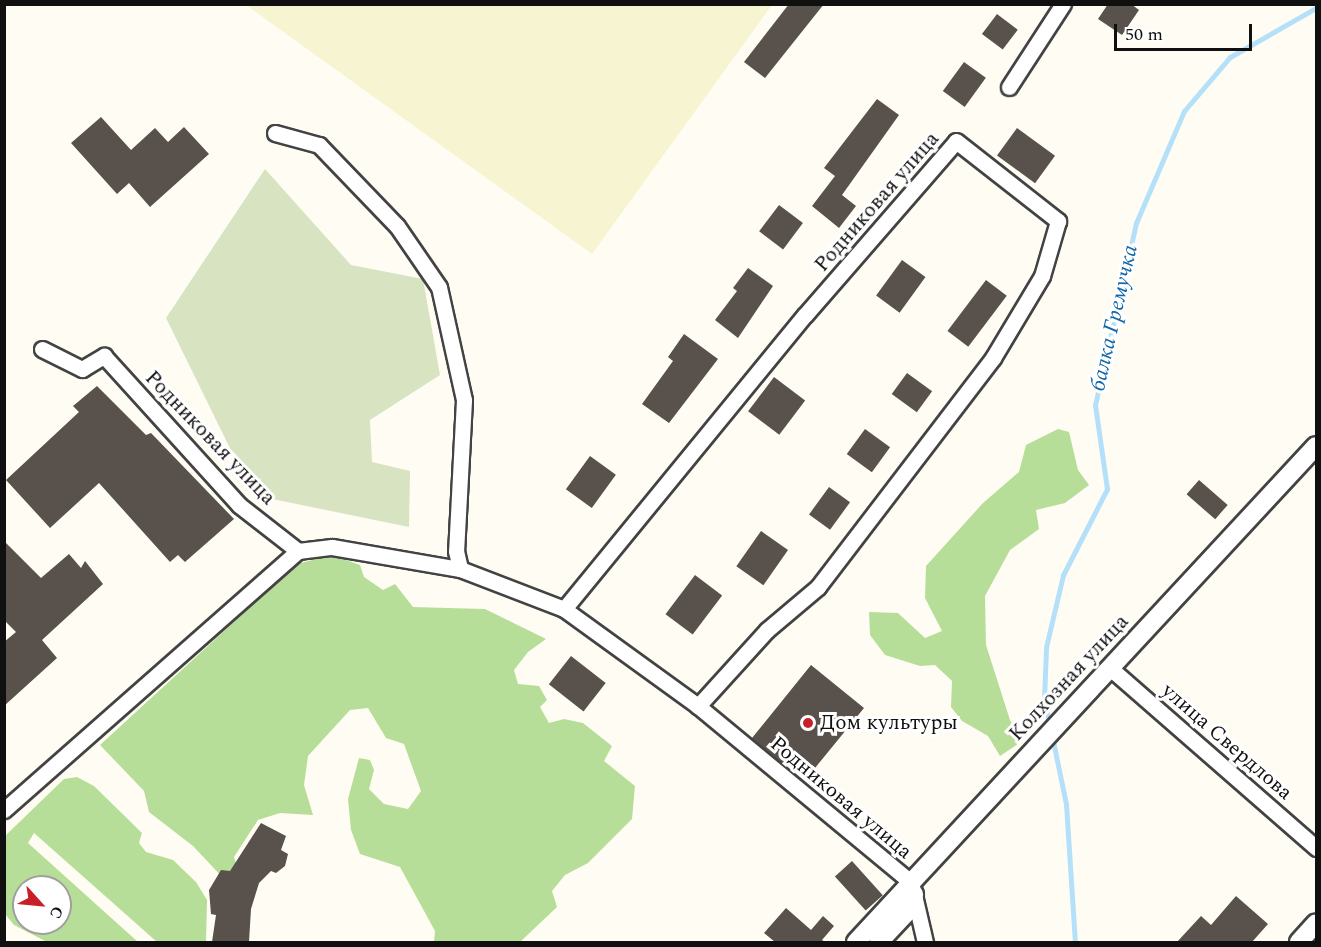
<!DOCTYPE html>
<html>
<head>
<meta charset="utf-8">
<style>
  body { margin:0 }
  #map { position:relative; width:1321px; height:947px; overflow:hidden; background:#fffdf3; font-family:Spectral,serif }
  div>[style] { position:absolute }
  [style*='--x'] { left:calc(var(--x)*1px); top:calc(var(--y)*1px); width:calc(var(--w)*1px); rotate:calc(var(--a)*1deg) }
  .farmland>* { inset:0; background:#f7f4d1 }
  .forest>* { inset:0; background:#b7de98 }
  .cemetery>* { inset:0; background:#d8e3c1 }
  .stream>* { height:5px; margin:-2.5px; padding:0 2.5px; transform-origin:2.5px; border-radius:2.5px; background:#b5e0f9 }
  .building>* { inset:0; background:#59514c; transform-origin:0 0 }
  .roads { filter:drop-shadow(2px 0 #434343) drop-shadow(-2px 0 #434343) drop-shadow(0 2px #434343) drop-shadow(0 -2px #434343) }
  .minor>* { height:15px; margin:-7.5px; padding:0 7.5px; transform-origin:7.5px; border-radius:7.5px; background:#fff }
  .tertiary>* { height:18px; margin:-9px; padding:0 9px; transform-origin:9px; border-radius:9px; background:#fff }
  .dots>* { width:16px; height:16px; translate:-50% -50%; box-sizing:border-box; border:3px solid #fff; border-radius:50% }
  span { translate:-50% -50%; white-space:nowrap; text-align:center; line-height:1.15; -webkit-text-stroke:6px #fff; paint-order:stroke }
  .street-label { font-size:21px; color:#101010 }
  .poi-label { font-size:21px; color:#101010 }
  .left { translate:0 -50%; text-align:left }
  .water-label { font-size:22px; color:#1267a9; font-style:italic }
  .frame { position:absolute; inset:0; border:6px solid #101010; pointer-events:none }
  .north { position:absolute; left:12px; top:875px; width:60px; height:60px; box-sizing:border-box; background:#fff; border:2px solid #9f9f9f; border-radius:50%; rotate:117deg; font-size:16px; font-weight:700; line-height:24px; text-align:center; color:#101010 }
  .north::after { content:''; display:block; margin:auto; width:21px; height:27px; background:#c82028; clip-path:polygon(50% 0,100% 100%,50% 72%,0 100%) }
  .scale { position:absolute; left:1114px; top:24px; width:138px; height:27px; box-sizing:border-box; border:3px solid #101010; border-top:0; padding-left:8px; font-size:18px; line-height:21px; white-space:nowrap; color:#101010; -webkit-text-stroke:4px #fff; paint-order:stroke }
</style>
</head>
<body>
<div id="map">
  <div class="farmland">
    <i style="clip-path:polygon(246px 5px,772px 5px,592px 254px)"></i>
  </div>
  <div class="forest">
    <i style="clip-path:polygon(1058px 429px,1069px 432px,1078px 470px,1089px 485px,1065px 503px,1036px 510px,1039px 529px,1010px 550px,985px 596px,986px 645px,1010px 720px,1021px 742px,1000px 756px,988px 736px,962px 721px,951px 707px,952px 681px,935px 665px,920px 666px,885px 655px,870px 635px,869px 612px,898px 613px,925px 638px,942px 631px,925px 598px,926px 566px,983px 503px,1019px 472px,1026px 445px)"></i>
    <i style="clip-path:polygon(332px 555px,360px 565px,364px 577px,383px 590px,395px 584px,413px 607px,485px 609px,546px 639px,528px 652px,514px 670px,518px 684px,539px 686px,547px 700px,540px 707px,549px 723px,564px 719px,583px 723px,612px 746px,604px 761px,635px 786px,632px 819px,588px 863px,565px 875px,552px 891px,557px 907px,520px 942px,434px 942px,435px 931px,400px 867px,360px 854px,351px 830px,348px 799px,359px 758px,370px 760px,374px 770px,369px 789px,384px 804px,408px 809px,421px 791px,404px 744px,386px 738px,368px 708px,350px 710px,308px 756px,304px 785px,313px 815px,280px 813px,258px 820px,234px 857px,238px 870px,225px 880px,193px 846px,149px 812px,144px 791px,100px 745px,297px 564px)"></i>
    <i style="clip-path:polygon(evenodd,77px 777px,94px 786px,142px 833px,139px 843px,146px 852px,173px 860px,196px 882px,207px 900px,206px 942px,157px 942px,34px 833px,28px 843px,138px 942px,47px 942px,14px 925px,5px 914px,5px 836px,64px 779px,77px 777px,24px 887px,60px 887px,60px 923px,24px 923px,24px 887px)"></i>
  </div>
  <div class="cemetery">
    <i style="clip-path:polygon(265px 169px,351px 265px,423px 279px,440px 375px,370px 420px,372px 462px,410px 471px,409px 527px,253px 495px,166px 318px)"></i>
  </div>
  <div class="stream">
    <i style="--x:1050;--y:726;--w:27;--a:-103"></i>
    <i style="--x:1044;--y:700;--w:53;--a:-87.8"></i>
    <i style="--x:1046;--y:647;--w:74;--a:-76.7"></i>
    <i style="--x:1063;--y:575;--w:97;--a:-62.9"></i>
    <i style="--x:1107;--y:489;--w:85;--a:-98.1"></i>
    <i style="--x:1095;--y:405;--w:187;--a:-77.3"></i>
    <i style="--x:1136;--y:223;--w:122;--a:-66.8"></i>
    <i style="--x:1184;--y:111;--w:71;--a:-49.6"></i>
    <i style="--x:1230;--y:57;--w:99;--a:-29.7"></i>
    <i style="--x:1052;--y:736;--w:69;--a:78.4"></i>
    <i style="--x:1066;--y:804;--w:138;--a:86.3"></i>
  </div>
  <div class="building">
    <i style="clip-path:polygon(789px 4px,824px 4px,765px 78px,744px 62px)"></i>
    <i style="clip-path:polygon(1108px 4px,1131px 4px,1139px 10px,1122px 35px,1098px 19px)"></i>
    <i style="left:997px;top:14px;width:26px;height:25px;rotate:37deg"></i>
    <i style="left:964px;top:62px;width:27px;height:36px;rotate:36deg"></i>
    <i style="clip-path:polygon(877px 99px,899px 115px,842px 195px,856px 206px,839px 228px,812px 206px,835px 176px,824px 168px)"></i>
    <i style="clip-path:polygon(101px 117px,131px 150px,155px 128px,168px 142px,184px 127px,209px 154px,150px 207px,129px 183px,117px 194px,71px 143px)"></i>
    <i style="left:1017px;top:128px;width:47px;height:34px;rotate:36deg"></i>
    <i style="left:779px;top:205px;width:30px;height:33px;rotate:37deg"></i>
    <i style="left:902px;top:260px;width:29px;height:44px;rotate:36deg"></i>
    <i style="clip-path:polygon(748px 268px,773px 286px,738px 338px,715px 320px,737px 291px,733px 288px)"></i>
    <i style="left:986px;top:280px;width:26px;height:64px;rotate:37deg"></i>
    <i style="clip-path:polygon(684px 334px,718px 359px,669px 423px,642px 404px,673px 361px,668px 357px)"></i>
    <i style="left:907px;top:373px;width:31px;height:26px;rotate:36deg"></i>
    <i style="left:774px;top:377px;width:39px;height:43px;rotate:37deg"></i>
    <i style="clip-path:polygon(97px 386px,146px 435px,151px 433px,234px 519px,185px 562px,178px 555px,170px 562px,99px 483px,50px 528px,6px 480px,79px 412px,73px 406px)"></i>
    <i style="left:865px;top:429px;width:31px;height:31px;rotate:36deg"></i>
    <i style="left:590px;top:456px;width:32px;height:41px;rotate:36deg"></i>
    <i style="left:1199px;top:480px;width:38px;height:19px;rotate:41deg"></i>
    <i style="left:829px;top:487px;width:26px;height:34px;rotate:36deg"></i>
    <i style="left:761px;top:531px;width:33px;height:43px;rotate:35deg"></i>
    <i style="clip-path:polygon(4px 541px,41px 578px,69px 554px,81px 568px,85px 561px,103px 584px,42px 640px,57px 658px,4px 706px,4px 642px,16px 632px,4px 620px)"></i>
    <i style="left:695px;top:575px;width:34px;height:49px;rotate:37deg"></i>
    <i style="left:571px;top:656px;width:44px;height:36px;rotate:38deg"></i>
    <i style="clip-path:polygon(811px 665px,864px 708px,815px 768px,797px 753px,786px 766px,752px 738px)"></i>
    <i style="clip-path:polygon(261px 823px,286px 836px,281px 850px,288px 854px,285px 866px,276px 873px,271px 871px,259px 883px,251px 909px,249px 942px,212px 942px,216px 915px,211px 914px,209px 890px,221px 870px,230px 871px)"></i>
    <i style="left:852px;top:861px;width:46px;height:23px;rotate:48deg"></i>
    <i style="clip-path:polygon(1236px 896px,1268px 924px,1252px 942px,1177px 942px,1201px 916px,1211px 925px)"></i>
    <i style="clip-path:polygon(786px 908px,811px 930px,823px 916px,834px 926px,822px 940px,825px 942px,775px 942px,764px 933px)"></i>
  </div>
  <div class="roads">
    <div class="minor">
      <i style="--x:1009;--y:87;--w:99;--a:-57"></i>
      <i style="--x:275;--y:133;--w:46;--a:15.3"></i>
      <i style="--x:319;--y:145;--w:112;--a:46.1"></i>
      <i style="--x:397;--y:226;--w:74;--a:55.5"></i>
      <i style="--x:439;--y:287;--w:116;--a:77.5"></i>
      <i style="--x:464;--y:400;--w:151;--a:93"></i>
      <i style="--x:456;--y:551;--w:18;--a:77"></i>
      <i style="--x:42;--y:349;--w:45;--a:26.6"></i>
      <i style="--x:82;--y:369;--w:26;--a:-31"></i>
      <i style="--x:104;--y:356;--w:201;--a:47.8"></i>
      <i style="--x:239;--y:505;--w:75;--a:37.9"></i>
      <i style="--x:298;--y:551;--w:34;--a:-7"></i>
      <i style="--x:332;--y:547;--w:130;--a:9.8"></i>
      <i style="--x:460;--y:569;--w:111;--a:21"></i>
      <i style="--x:564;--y:609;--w:165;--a:35.9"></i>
      <i style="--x:698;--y:706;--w:276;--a:39.6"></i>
      <i style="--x:911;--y:882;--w:62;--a:76.9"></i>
      <i style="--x:564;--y:609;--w:380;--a:-50.7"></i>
      <i style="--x:805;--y:315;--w:230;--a:-49"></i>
      <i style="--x:956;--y:141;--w:130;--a:38.1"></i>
      <i style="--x:1058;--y:221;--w:57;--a:106.2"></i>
      <i style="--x:1042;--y:276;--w:96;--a:120.9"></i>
      <i style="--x:993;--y:358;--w:288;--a:127.4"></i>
      <i style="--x:818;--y:587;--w:67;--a:139.9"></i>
      <i style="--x:767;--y:630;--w:103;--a:132.2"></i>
      <i style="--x:1110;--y:668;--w:274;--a:41.1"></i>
      <i style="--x:4;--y:810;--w:392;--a:-41.4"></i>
    </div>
    <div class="tertiary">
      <i style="--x:856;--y:942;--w:676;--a:-47.16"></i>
      <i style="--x:879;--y:942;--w:40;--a:-47"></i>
      <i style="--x:906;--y:913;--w:20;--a:-66"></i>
      <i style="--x:1299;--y:942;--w:25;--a:-48"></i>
    </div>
  </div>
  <div class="dots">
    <i style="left:808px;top:723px;background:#c82028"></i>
  </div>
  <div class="street-label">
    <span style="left:877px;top:202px;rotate:-49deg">Родниковая улица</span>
    <span style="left:210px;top:438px;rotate:46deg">Родниковая улица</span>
    <span style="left:1069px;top:678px;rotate:-47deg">Колхозная улица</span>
    <span style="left:1227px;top:742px;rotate:41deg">улица Свердлова</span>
    <span style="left:841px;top:798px;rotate:40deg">Родниковая улица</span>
  </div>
  <div class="poi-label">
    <span class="left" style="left:820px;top:723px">Дом культуры</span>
  </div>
  <div class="water-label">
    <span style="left:1114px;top:318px;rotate:-77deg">балка Гремучка</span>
  </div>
  <div class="frame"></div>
  <div class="north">С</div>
  <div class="scale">50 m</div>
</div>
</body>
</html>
